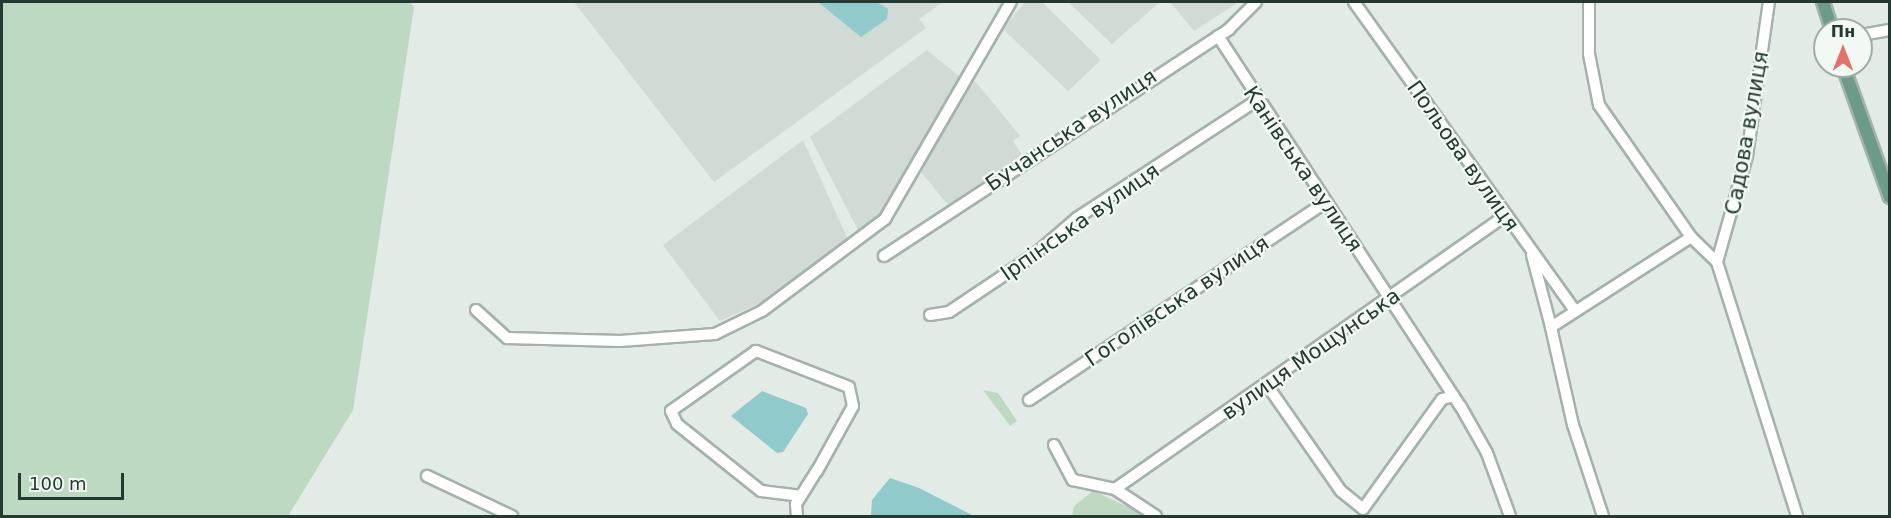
<!DOCTYPE html>
<html>
<head>
<meta charset="utf-8">
<style>
  body { margin:0 }
  #map { position:relative; width:1891px; height:518px; overflow:hidden; background:#e2ebe6; font-family:"DejaVu Sans",sans-serif }
  div>[style] { position:absolute }
  [style*='--x'] { left:calc(var(--x)*1px); top:calc(var(--y)*1px); width:calc(var(--w)*1px); rotate:calc(var(--a)*1deg) }
  .built>* { inset:0; background:#d1dad4 }
  .green>* { inset:0; background:#bdd9c1 }
  .water>* { inset:0; background:#90caca }
  .roads { filter:drop-shadow(2px 0 #a5b2ac) drop-shadow(-2px 0 #a5b2ac) drop-shadow(0 2px #a5b2ac) drop-shadow(0 -2px #a5b2ac) }
  .minor>* { height:10px; margin:-5px; padding:0 5px; transform-origin:5px; border-radius:5px; background:#fff }
  .major>* { height:12px; margin:-6px; padding:0 6px; transform-origin:6px; border-radius:6px; background:#6c9b88 }
  span { translate:-50% -50%; white-space:nowrap; text-align:center; line-height:1.15; -webkit-text-stroke:4.5px #f2f8f4; paint-order:stroke }
  .street-label { font-size:21px; color:#243a31 }
  .frame { position:absolute; inset:0; border:3px solid #243a31; pointer-events:none }
  .north { position:absolute; left:1813px; top:18px; width:60px; height:60px; box-sizing:border-box; background:#f2f8f4; border:2px solid #a0aca6; border-radius:50%; rotate:0deg; font-size:16px; font-weight:700; line-height:24px; text-align:center; color:#243a31 }
  .north::after { content:''; display:block; margin:auto; width:21px; height:27px; background:#e37368; clip-path:polygon(50% 0,100% 100%,50% 72%,0 100%) }
  .scale { position:absolute; left:18px; top:473px; width:106px; height:27px; box-sizing:border-box; border:3px solid #243a31; border-top:0; padding-left:8px; font-size:18px; line-height:21px; white-space:nowrap; color:#243a31; -webkit-text-stroke:4px #f2f8f4; paint-order:stroke }
</style>
</head>
<body>
<div id="map">
  <div class="built">
    <i style="clip-path:polygon(574px 2px,943px 2px,919px 19px,926px 28px,714px 182px)"></i>
    <i style="clip-path:polygon(1025px 2px,1042px 2px,1101px 60px,1068px 91px,1003px 29px)"></i>
    <i style="clip-path:polygon(1068px 2px,1160px 2px,1112px 44px)"></i>
    <i style="clip-path:polygon(1170px 2px,1239px 2px,1194px 31px)"></i>
    <i style="clip-path:polygon(927px 50px,960px 77px,896px 198px,859px 232px,810px 137px)"></i>
    <i style="clip-path:polygon(975px 81px,1020px 136px,1013px 141px,1022px 155px,948px 205px,921px 172px,949px 110px)"></i>
    <i style="clip-path:polygon(803px 140px,849px 242px,762px 302px,720px 321px,663px 245px)"></i>
  </div>
  <div class="green">
    <i style="clip-path:polygon(2px 2px,410px 2px,414px 7px,353px 410px,288px 516px,2px 516px)"></i>
    <i style="clip-path:polygon(983px 390px,998px 393px,1017px 421px,1010px 426px)"></i>
    <i style="clip-path:polygon(1093px 491px,1137px 511px,1145px 516px,1072px 516px,1074px 506px)"></i>
  </div>
  <div class="water">
    <i style="clip-path:polygon(818px 2px,877px 2px,888px 9px,887px 19px,861px 37px)"></i>
    <i style="clip-path:polygon(762px 391px,806px 408px,808px 414px,783px 452px,777px 453px,731px 416px)"></i>
    <i style="clip-path:polygon(890px 478px,919px 488px,974px 516px,871px 516px,872px 500px)"></i>
  </div>
  <div class="roads">
    <div class="minor">
      <i style="--x:1354;--y:2;--w:378;--a:54.4"></i>
      <i style="--x:1589;--y:2;--w:52;--a:90"></i>
      <i style="--x:1589;--y:54;--w:52;--a:78.9"></i>
      <i style="--x:1599;--y:105;--w:161;--a:55.1"></i>
      <i style="--x:1691;--y:237;--w:36;--a:44"></i>
      <i style="--x:1717;--y:262;--w:266;--a:72.5"></i>
      <i style="--x:1861;--y:35;--w:29;--a:-10"></i>
      <i style="--x:1218;--y:36;--w:443;--a:56.8"></i>
      <i style="--x:1461;--y:407;--w:53;--a:60.5"></i>
      <i style="--x:1487;--y:453;--w:67;--a:69.9"></i>
      <i style="--x:1532;--y:255;--w:74;--a:75.2"></i>
      <i style="--x:884;--y:256;--w:413;--a:-33.3"></i>
      <i style="--x:1229;--y:29;--w:38;--a:-45"></i>
      <i style="--x:1717;--y:262;--w:110;--a:-74.2"></i>
      <i style="--x:1747;--y:156;--w:156;--a:-81.9"></i>
      <i style="--x:476;--y:310;--w:42;--a:42.1"></i>
      <i style="--x:507;--y:338;--w:113;--a:1.5"></i>
      <i style="--x:620;--y:341;--w:95;--a:-4.2"></i>
      <i style="--x:715;--y:334;--w:52;--a:-26.1"></i>
      <i style="--x:762;--y:311;--w:154;--a:-36.8"></i>
      <i style="--x:885;--y:219;--w:251;--a:-59.9"></i>
      <i style="--x:930;--y:315;--w:19;--a:-9"></i>
      <i style="--x:949;--y:312;--w:102;--a:-33.8"></i>
      <i style="--x:1034;--y:255;--w:57;--a:-40.7"></i>
      <i style="--x:1077;--y:218;--w:214;--a:-33.2"></i>
      <i style="--x:1267;--y:385;--w:129;--a:55.1"></i>
      <i style="--x:1341;--y:491;--w:28;--a:39"></i>
      <i style="--x:1363;--y:509;--w:135;--a:-54.3"></i>
      <i style="--x:1442;--y:399;--w:12;--a:-14"></i>
      <i style="--x:1029;--y:400;--w:355;--a:-33.7"></i>
      <i style="--x:1054;--y:445;--w:40;--a:62"></i>
      <i style="--x:1073;--y:480;--w:43;--a:12.1"></i>
      <i style="--x:1115;--y:489;--w:49;--a:33.4"></i>
      <i style="--x:427;--y:476;--w:94;--a:25.2"></i>
      <i style="--x:1115;--y:489;--w:475;--a:-35"></i>
      <i style="--x:797;--y:516;--w:12;--a:-95"></i>
      <i style="--x:796;--y:504;--w:39;--a:-58"></i>
      <i style="--x:817;--y:471;--w:74;--a:-61"></i>
      <i style="--x:853;--y:406;--w:19;--a:-102"></i>
      <i style="--x:849;--y:387;--w:100;--a:-158.8"></i>
      <i style="--x:756;--y:351;--w:104;--a:144.8"></i>
      <i style="--x:671;--y:411;--w:14;--a:65"></i>
      <i style="--x:677;--y:424;--w:107;--a:38.6"></i>
      <i style="--x:761;--y:491;--w:39;--a:7"></i>
      <i style="--x:1603;--y:516;--w:96;--a:-108.2"></i>
      <i style="--x:1573;--y:425;--w:100;--a:-102.7"></i>
      <i style="--x:1551;--y:327;--w:166;--a:-32.7"></i>
    </div>
    <div class="major">
      <i style="--x:1823;--y:2;--w:29;--a:72"></i>
      <i style="--x:1843;--y:66;--w:139;--a:70.3"></i>
    </div>
  </div>
  <div class="street-label">
    <span style="left:1071px;top:130px;rotate:-34deg">Бучанська вулиця</span>
    <span style="left:1747px;top:133px;rotate:-80deg">Садова вулиця</span>
    <span style="left:1463px;top:156px;rotate:55deg">Польова вулиця</span>
    <span style="left:1303px;top:169px;rotate:56deg">Канівська вулиця</span>
    <span style="left:1080px;top:222px;rotate:-35deg">Ірпінська вулиця</span>
    <span style="left:1177px;top:301px;rotate:-34deg">Гоголівська вулиця</span>
    <span style="left:1311px;top:354px;rotate:-35deg">вулиця Мощунська</span>
  </div>
  <div class="frame"></div>
  <div class="north">Пн</div>
  <div class="scale">100 m</div>
</div>
</body>
</html>
